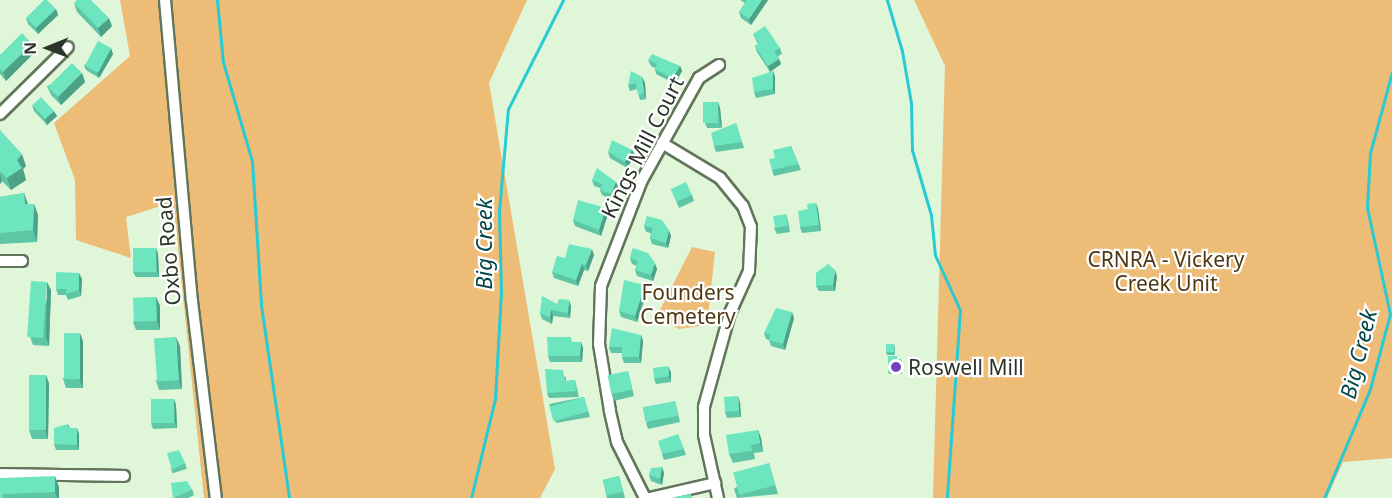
<!DOCTYPE html>
<html>
<head>
<meta charset="utf-8">
<style>
  body { margin:0 }
  #map { position:relative; width:1392px; height:498px; overflow:hidden; background:#e0f6d9; font-family:"Noto Sans",sans-serif }
  div>[style] { position:absolute }
  [style*='--x'] { left:calc(var(--x)*1px); top:calc(var(--y)*1px); width:calc(var(--w)*1px); rotate:calc(var(--a)*1deg) }
  .green>* { inset:0; background:#edbc77 }
  .stream>* { height:3px; margin:-1.5px; padding:0 1.5px; transform-origin:1.5px; border-radius:1.5px; background:#28cad3 }
  .roads { filter:drop-shadow(2px 0 #61755b) drop-shadow(-2px 0 #61755b) drop-shadow(0 2px #61755b) drop-shadow(0 -2px #61755b) }
  .minor>* { height:10px; margin:-5px; padding:0 5px; transform-origin:5px; border-radius:5px; background:#fff }
  .wall>* { inset:0; background:#5ec6a5; transform-origin:0 0 }
  .shaded-wall>* { inset:0; background:#4ca186 }
  .building>* { inset:0; background:#6de6c0; transform-origin:0 0 }
  .dots>* { width:16px; height:16px; translate:-50% -50%; box-sizing:border-box; border:3px solid #fff; border-radius:50% }
  span { translate:-50% -50%; white-space:nowrap; text-align:center; line-height:1.15; -webkit-text-stroke:4.5px #fff; paint-order:stroke }
  .street-label { font-size:21px; color:#2c352a }
  .park-label { font-size:21px; color:#503814 }
  .poi-label { font-size:21px; color:#2c352a }
  .left { translate:0 -50%; text-align:left }
  .water-label { font-size:22px; color:#00474b; font-style:italic }
  .north { position:absolute; left:18px; top:18px; width:60px; height:60px; -webkit-text-stroke:4px #fff; paint-order:stroke; rotate:269deg; font-size:16px; font-weight:700; line-height:24px; text-align:center; color:#2c352a }
  .north::after { content:''; display:block; margin:auto; width:21px; height:27px; background:#2c352a; clip-path:polygon(50% 0,100% 100%,50% 72%,0 100%) }
</style>
</head>
<body>
<div id="map">
  <div class="green">
    <i style="clip-path:polygon(120px 0,527px 0,489px 83px,555px 469px,540px 498px,204px 498px,174px 210px,170px 203px,126px 217px,131px 258px,76px 240px,75px 180px,54px 123px,130px 56px)"></i>
    <i style="clip-path:polygon(914px 0,1392px 0,1392px 458px,1343px 462px,1327px 498px,933px 498px,945px 66px)"></i>
    <i style="clip-path:polygon(692px 247px,715px 252px,707px 325px,679px 329px,656px 318px)"></i>
  </div>
  <div class="stream">
    <i style="--x:217;--y:0;--w:62;--a:84.5"></i>
    <i style="--x:223;--y:62;--w:103;--a:73.7"></i>
    <i style="--x:252;--y:161;--w:144;--a:86.4"></i>
    <i style="--x:261;--y:305;--w:195;--a:81.7"></i>
    <i style="--x:887;--y:0;--w:53;--a:73.6"></i>
    <i style="--x:902;--y:51;--w:53;--a:80.2"></i>
    <i style="--x:911;--y:103;--w:47;--a:88.8"></i>
    <i style="--x:912;--y:150;--w:68;--a:73.7"></i>
    <i style="--x:931;--y:215;--w:40;--a:84.3"></i>
    <i style="--x:935;--y:255;--w:60;--a:65.6"></i>
    <i style="--x:960;--y:310;--w:188;--a:94"></i>
    <i style="--x:471;--y:498;--w:102;--a:-76.4"></i>
    <i style="--x:495;--y:399;--w:106;--a:-86.8"></i>
    <i style="--x:501;--y:293;--w:82;--a:-91.4"></i>
    <i style="--x:499;--y:211;--w:102;--a:-85"></i>
    <i style="--x:508;--y:109;--w:122;--a:-63.2"></i>
    <i style="--x:1324;--y:498;--w:118;--a:-67.1"></i>
    <i style="--x:1370;--y:389;--w:78;--a:-75.1"></i>
    <i style="--x:1390;--y:314;--w:108;--a:-102.2"></i>
    <i style="--x:1367;--y:208;--w:55;--a:-86.9"></i>
    <i style="--x:1370;--y:153;--w:84;--a:-74.8"></i>
  </div>
  <div class="roads">
    <div class="minor">
      <i style="--x:165;--y:0;--w:302;--a:84.9"></i>
      <i style="--x:192;--y:301;--w:198;--a:83.1"></i>
      <i style="--x:0;--y:114;--w:95;--a:-44.6"></i>
      <i style="--x:662;--y:143;--w:68;--a:31.1"></i>
      <i style="--x:720;--y:178;--w:36;--a:51"></i>
      <i style="--x:743;--y:206;--w:22;--a:69"></i>
      <i style="--x:751;--y:227;--w:44;--a:92.6"></i>
      <i style="--x:749;--y:271;--w:46;--a:114.3"></i>
      <i style="--x:730;--y:313;--w:98;--a:105.5"></i>
      <i style="--x:704;--y:407;--w:28;--a:90"></i>
      <i style="--x:704;--y:435;--w:65;--a:77.5"></i>
      <i style="--x:0;--y:261;--w:22;--a:0"></i>
      <i style="--x:0;--y:474;--w:124;--a:0.9"></i>
      <i style="--x:645;--y:498;--w:63;--a:-116.6"></i>
      <i style="--x:617;--y:442;--w:32;--a:-103"></i>
      <i style="--x:610;--y:411;--w:68;--a:-99.3"></i>
      <i style="--x:599;--y:344;--w:58;--a:-88"></i>
      <i style="--x:601;--y:286;--w:114;--a:-68.9"></i>
      <i style="--x:642;--y:180;--w:117;--a:-60.8"></i>
      <i style="--x:699;--y:78;--w:24;--a:-33"></i>
      <i style="--x:650;--y:498;--w:67;--a:-13"></i>
    </div>
  </div>
  <div class="wall">
    <i style="clip-path:polygon(740px 0,768px 0,751px 25px,741px 18px,739px 12px,745px 3px)"></i>
    <i style="clip-path:polygon(74px 3px,112px 26px,101px 37px,77px 12px)"></i>
    <i style="clip-path:polygon(56px 9px,58px 15px,38px 34px,28px 24px,26px 18px)"></i>
    <i style="clip-path:polygon(753px 34px,780px 48px,782px 54px,778px 56px,781px 64px,770px 72px,757px 52px,755px 46px,758px 44px)"></i>
    <i style="clip-path:polygon(32px 44px,35px 52px,6px 81px,0 74px,0 55px)"></i>
    <i style="clip-path:polygon(113px 54px,99px 78px,86px 70px,84px 65px)"></i>
    <i style="clip-path:polygon(648px 60px,680px 66px,682px 71px,675px 84px,656px 74px,655px 68px,651px 66px)"></i>
    <i style="clip-path:polygon(773px 71px,775px 77px,775px 94px,756px 98px,754px 92px)"></i>
    <i style="clip-path:polygon(82px 73px,85px 82px,61px 105px,51px 95px,47px 86px)"></i>
    <i style="clip-path:polygon(642px 77px,645px 83px,646px 99px,640px 100px,637px 89px,630px 91px,628px 85px)"></i>
    <i style="clip-path:polygon(718px 102px,720px 108px,722px 128px,707px 128px,705px 123px)"></i>
    <i style="clip-path:polygon(32px 105px,57px 116px,47px 125px,34px 111px)"></i>
    <i style="clip-path:polygon(736px 123px,744px 148px,716px 152px,714px 146px)"></i>
    <i style="clip-path:polygon(0 130px,26px 166px,23px 169px,26px 180px,11px 190px,2px 181px,0 184px)"></i>
    <i style="clip-path:polygon(791px 146px,801px 170px,774px 176px,772px 170px,775px 158px)"></i>
    <i style="clip-path:polygon(632px 150px,635px 155px,627px 168px,610px 158px,608px 152px)"></i>
    <i style="clip-path:polygon(592px 180px,616px 182px,618px 187px,613px 200px,602px 195px,600px 190px,600px 188px,594px 186px)"></i>
    <i style="clip-path:polygon(671px 189px,692px 195px,694px 201px,679px 208px)"></i>
    <i style="clip-path:polygon(24px 193px,28px 204px,34px 204px,38px 215px,37px 242px,0 244px,0 197px)"></i>
    <i style="clip-path:polygon(816px 203px,818px 209px,821px 231px,802px 233px,800px 227px)"></i>
    <i style="clip-path:polygon(606px 208px,608px 214px,601px 236px,575px 226px,573px 220px)"></i>
    <i style="clip-path:polygon(786px 214px,788px 220px,790px 232px,777px 234px,774px 228px)"></i>
    <i style="clip-path:polygon(647px 216px,671px 236px,668px 248px,652px 244px,650px 238px,651px 233px,646px 232px,644px 226px)"></i>
    <i style="clip-path:polygon(156px 248px,158px 254px,159px 277px,136px 277px,133px 272px)"></i>
    <i style="clip-path:polygon(633px 248px,657px 269px,653px 281px,637px 276px,635px 270px,637px 266px,632px 264px,630px 258px)"></i>
    <i style="clip-path:polygon(594px 255px,588px 271px,584px 270px,578px 286px,554px 278px,552px 272px,565px 258px)"></i>
    <i style="clip-path:polygon(837px 276px,835px 291px,819px 291px,816px 286px)"></i>
    <i style="clip-path:polygon(82px 279px,81px 296px,68px 300px,66px 295px,58px 295px,56px 289px)"></i>
    <i style="clip-path:polygon(51px 290px,49px 346px,33px 345px,30px 337px)"></i>
    <i style="clip-path:polygon(647px 291px,637px 322px,621px 317px,619px 311px)"></i>
    <i style="clip-path:polygon(156px 297px,160px 306px,160px 330px,136px 330px,133px 322px)"></i>
    <i style="clip-path:polygon(557px 304px,571px 306px,570px 318px,553px 316px,552px 324px,542px 319px,540px 313px)"></i>
    <i style="clip-path:polygon(794px 318px,785px 350px,771px 346px,769px 340px,766px 339px,764px 333px)"></i>
    <i style="clip-path:polygon(641px 335px,643px 341px,641px 363px,624px 363px,622px 357px,622px 353px,611px 353px,609px 347px)"></i>
    <i style="clip-path:polygon(83px 341px,83px 388px,66px 388px,63px 379px)"></i>
    <i style="clip-path:polygon(581px 342px,583px 348px,582px 362px,550px 362px,548px 356px)"></i>
    <i style="clip-path:polygon(894px 344px,895px 347px,895px 355px,887px 355px,886px 352px)"></i>
    <i style="clip-path:polygon(180px 346px,182px 389px,159px 390px,156px 381px)"></i>
    <i style="clip-path:polygon(898px 359px,901px 359px,902px 362px,902px 374px,889px 374px,888px 371px)"></i>
    <i style="clip-path:polygon(628px 371px,634px 396px,614px 401px,612px 395px)"></i>
    <i style="clip-path:polygon(671px 372px,671px 382px,656px 384px,654px 379px)"></i>
    <i style="clip-path:polygon(566px 376px,566px 381px,575px 380px,579px 397px,549px 398px,547px 393px)"></i>
    <i style="clip-path:polygon(49px 383px,48px 439px,32px 439px,29px 430px)"></i>
    <i style="clip-path:polygon(584px 397px,590px 417px,556px 423px,549px 404px)"></i>
    <i style="clip-path:polygon(174px 399px,176px 405px,177px 428px,153px 429px,151px 423px)"></i>
    <i style="clip-path:polygon(675px 401px,680px 422px,648px 429px,646px 423px)"></i>
    <i style="clip-path:polygon(740px 402px,741px 417px,727px 418px,725px 412px)"></i>
    <i style="clip-path:polygon(68px 424px,70px 428px,79px 434px,79px 450px,56px 450px,54px 444px)"></i>
    <i style="clip-path:polygon(758px 430px,761px 438px,763px 452px,754px 453px,755px 459px,733px 463px,729px 454px)"></i>
    <i style="clip-path:polygon(678px 434px,686px 455px,664px 460px,662px 454px)"></i>
    <i style="left:185px;top:463px;width:6px;height:15px;rotate:72deg"></i>
    <i style="clip-path:polygon(769px 463px,778px 494px,737px 498px,734px 489px)"></i>
    <i style="clip-path:polygon(662px 467px,664px 473px,662px 485px,651px 481px,649px 475px)"></i>
    <i style="clip-path:polygon(619px 476px,625px 498px,607px 498px,603px 480px)"></i>
    <i style="clip-path:polygon(0 478px,59px 487px,59px 498px,0 498px)"></i>
    <i style="clip-path:polygon(192px 489px,194px 495px,188px 498px,173px 498px)"></i>
  </div>
  <div class="shaded-wall">
    <i style="clip-path:polygon(762px 0,768px 0,751px 25px,749px 19px)"></i>
    <i style="clip-path:polygon(56px 9px,58px 15px,38px 34px,36px 28px)"></i>
    <i style="clip-path:polygon(109px 18px,112px 26px,101px 37px,98px 28px)"></i>
    <i style="clip-path:polygon(32px 44px,35px 52px,6px 81px,3px 72px)"></i>
    <i style="clip-path:polygon(111px 48px,113px 54px,99px 78px,97px 72px)"></i>
    <i style="clip-path:polygon(779px 59px,781px 64px,770px 72px,768px 66px)"></i>
    <i style="clip-path:polygon(680px 66px,682px 71px,675px 84px,673px 78px)"></i>
    <i style="clip-path:polygon(773px 71px,775px 77px,775px 94px,773px 89px)"></i>
    <i style="clip-path:polygon(82px 73px,85px 82px,61px 105px,58px 97px)"></i>
    <i style="clip-path:polygon(642px 77px,645px 83px,646px 99px,644px 93px)"></i>
    <i style="clip-path:polygon(718px 102px,720px 108px,722px 128px,720px 122px)"></i>
    <i style="clip-path:polygon(54px 111px,57px 116px,47px 125px,45px 119px)"></i>
    <i style="clip-path:polygon(632px 150px,635px 155px,627px 168px,625px 162px)"></i>
    <i style="clip-path:polygon(22px 154px,26px 166px,23px 169px,26px 180px,11px 190px,7px 178px,17px 160px)"></i>
    <i style="clip-path:polygon(0 174px,2px 181px,0 184px)"></i>
    <i style="clip-path:polygon(616px 182px,618px 187px,613px 200px,611px 194px)"></i>
    <i style="clip-path:polygon(24px 193px,28px 205px,25px 204px)"></i>
    <i style="clip-path:polygon(816px 203px,818px 209px,821px 231px,819px 225px)"></i>
    <i style="clip-path:polygon(34px 204px,38px 215px,37px 242px,33px 230px)"></i>
    <i style="clip-path:polygon(606px 208px,608px 214px,601px 236px,599px 230px)"></i>
    <i style="clip-path:polygon(669px 230px,671px 236px,668px 248px,666px 243px)"></i>
    <i style="clip-path:polygon(156px 248px,158px 254px,159px 277px,157px 271px)"></i>
    <i style="clip-path:polygon(592px 249px,594px 255px,588px 271px,586px 265px)"></i>
    <i style="clip-path:polygon(655px 263px,657px 269px,653px 281px,651px 275px)"></i>
    <i style="clip-path:polygon(582px 264px,584px 270px,578px 286px,576px 280px)"></i>
    <i style="clip-path:polygon(835px 270px,837px 276px,835px 291px,833px 285px)"></i>
    <i style="clip-path:polygon(79px 273px,82px 279px,81px 296px,79px 290px)"></i>
    <i style="clip-path:polygon(47px 282px,51px 290px,49px 346px,46px 337px)"></i>
    <i style="clip-path:polygon(645px 285px,647px 291px,637px 322px,635px 316px)"></i>
    <i style="clip-path:polygon(156px 297px,160px 306px,160px 330px,157px 321px)"></i>
    <i style="clip-path:polygon(569px 300px,571px 306px,570px 318px,568px 313px)"></i>
    <i style="clip-path:polygon(551px 310px,553px 316px,552px 324px,550px 318px)"></i>
    <i style="clip-path:polygon(792px 312px,794px 318px,785px 350px,783px 344px)"></i>
    <i style="clip-path:polygon(80px 333px,83px 341px,83px 388px,79px 379px)"></i>
    <i style="clip-path:polygon(641px 335px,643px 341px,641px 363px,639px 357px)"></i>
    <i style="clip-path:polygon(176px 337px,180px 346px,182px 389px,179px 380px)"></i>
    <i style="clip-path:polygon(581px 342px,583px 348px,582px 362px,580px 356px)"></i>
    <i style="clip-path:polygon(668px 366px,671px 372px,671px 382px,669px 376px)"></i>
    <i style="clip-path:polygon(46px 375px,49px 383px,48px 439px,45px 430px)"></i>
    <i style="clip-path:polygon(738px 396px,740px 402px,741px 417px,739px 411px)"></i>
    <i style="clip-path:polygon(174px 399px,176px 405px,177px 428px,175px 422px)"></i>
    <i style="clip-path:polygon(77px 428px,79px 434px,79px 450px,77px 445px)"></i>
    <i style="clip-path:polygon(758px 430px,761px 438px,763px 452px,760px 443px)"></i>
    <i style="clip-path:polygon(662px 467px,664px 473px,662px 485px,660px 479px)"></i>
    <i style="clip-path:polygon(55px 476px,59px 487px,59px 498px,57px 498px,55px 492px)"></i>
  </div>
  <div class="building">
    <i style="clip-path:polygon(44px 0,47px 0,56px 9px,36px 28px,26px 18px)"></i>
    <i style="clip-path:polygon(77px 0,91px 0,109px 18px,98px 28px,74px 3px)"></i>
    <i style="clip-path:polygon(747px 0,762px 0,749px 19px,739px 12px)"></i>
    <i style="clip-path:polygon(765px 26px,780px 48px,774px 51px,779px 59px,768px 66px,755px 46px,759px 43px,753px 34px)"></i>
    <i style="clip-path:polygon(22px 33px,32px 44px,3px 72px,0 69px,0 55px)"></i>
    <i style="left:98px;top:41px;width:15px;height:28px;rotate:28deg"></i>
    <i style="clip-path:polygon(652px 54px,680px 66px,673px 78px,654px 69px,657px 64px,648px 60px)"></i>
    <i style="left:72px;top:63px;width:14px;height:34px;rotate:45deg"></i>
    <i style="clip-path:polygon(631px 71px,642px 77px,644px 93px,638px 95px,636px 83px,628px 85px)"></i>
    <i style="clip-path:polygon(773px 71px,773px 89px,754px 92px,752px 78px)"></i>
    <i style="left:41px;top:97px;width:19px;height:12px;rotate:47deg"></i>
    <i style="left:703px;top:102px;width:15px;height:21px"></i>
    <i style="clip-path:polygon(736px 123px,742px 142px,714px 146px,711px 133px)"></i>
    <i style="clip-path:polygon(0 130px,22px 154px,17px 160px,22px 168px,7px 178px,0 171px)"></i>
    <i style="clip-path:polygon(612px 140px,632px 150px,625px 162px,608px 152px)"></i>
    <i style="clip-path:polygon(791px 146px,798px 164px,772px 170px,769px 159px,775px 158px,773px 150px)"></i>
    <i style="clip-path:polygon(597px 168px,616px 182px,611px 194px,600px 190px,602px 184px,592px 180px)"></i>
    <i style="left:686px;top:182px;width:14px;height:17px;rotate:65deg"></i>
    <i style="clip-path:polygon(24px 193px,25px 204px,34px 204px,33px 230px,0 233px,0 197px)"></i>
    <i style="clip-path:polygon(578px 200px,606px 208px,599px 230px,573px 220px)"></i>
    <i style="clip-path:polygon(816px 203px,819px 225px,800px 227px,798px 211px,808px 209px,807px 204px)"></i>
    <i style="left:786px;top:214px;width:12px;height:13px;rotate:81deg"></i>
    <i style="clip-path:polygon(647px 216px,662px 220px,669px 230px,666px 243px,650px 238px,653px 228px,644px 226px)"></i>
    <i style="clip-path:polygon(569px 244px,592px 249px,586px 265px,582px 264px,576px 280px,552px 272px,557px 256px,565px 258px)"></i>
    <i style="left:133px;top:248px;width:23px;height:24px"></i>
    <i style="clip-path:polygon(633px 248px,648px 253px,655px 263px,651px 275px,635px 270px,638px 261px,630px 258px)"></i>
    <i style="clip-path:polygon(828px 264px,835px 270px,833px 285px,816px 286px,816px 273px)"></i>
    <i style="clip-path:polygon(56px 272px,79px 273px,79px 290px,66px 294px,66px 289px,56px 289px)"></i>
    <i style="clip-path:polygon(624px 280px,645px 285px,635px 316px,619px 311px)"></i>
    <i style="left:31px;top:281px;width:16px;height:56px;rotate:4deg"></i>
    <i style="clip-path:polygon(542px 296px,557px 304px,559px 299px,569px 300px,568px 313px,551px 310px,550px 318px,540px 313px)"></i>
    <i style="left:156px;top:297px;width:24px;height:23px;rotate:88deg"></i>
    <i style="clip-path:polygon(776px 308px,792px 312px,783px 344px,769px 340px,770px 335px,764px 333px)"></i>
    <i style="clip-path:polygon(612px 328px,641px 335px,639px 357px,622px 357px,622px 347px,609px 347px)"></i>
    <i style="left:64px;top:333px;width:16px;height:46px"></i>
    <i style="left:176px;top:337px;width:43px;height:22px;rotate:86deg"></i>
    <i style="clip-path:polygon(547px 337px,571px 337px,572px 342px,581px 342px,580px 356px,548px 356px)"></i>
    <i style="left:886px;top:344px;width:8px;height:8px"></i>
    <i style="clip-path:polygon(888px 356px,897px 356px,897px 360px,901px 359px,901px 371px,888px 371px)"></i>
    <i style="clip-path:polygon(668px 366px,669px 376px,654px 379px,653px 368px)"></i>
    <i style="clip-path:polygon(545px 369px,563px 370px,565px 381px,575px 380px,576px 391px,547px 393px)"></i>
    <i style="left:628px;top:371px;width:19px;height:21px;rotate:78deg"></i>
    <i style="left:29px;top:375px;width:17px;height:55px"></i>
    <i style="left:738px;top:396px;width:15px;height:14px;rotate:86deg"></i>
    <i style="left:584px;top:397px;width:15px;height:36px;rotate:74deg"></i>
    <i style="left:151px;top:399px;width:23px;height:24px"></i>
    <i style="left:675px;top:401px;width:15px;height:33px;rotate:79deg"></i>
    <i style="clip-path:polygon(68px 424px,68px 428px,77px 428px,77px 445px,54px 444px,54px 428px)"></i>
    <i style="clip-path:polygon(758px 430px,760px 443px,751px 445px,752px 451px,729px 454px,726px 435px)"></i>
    <i style="clip-path:polygon(678px 434px,684px 449px,662px 454px,658px 441px)"></i>
    <i style="clip-path:polygon(179px 450px,185px 463px,172px 470px,167px 453px)"></i>
    <i style="left:769px;top:463px;width:23px;height:37px;rotate:75deg"></i>
    <i style="clip-path:polygon(662px 467px,660px 479px,649px 475px,651px 468px)"></i>
    <i style="clip-path:polygon(55px 476px,55px 492px,3px 494px,3px 498px,0 498px,0 478px)"></i>
    <i style="left:619px;top:476px;width:16px;height:16px;rotate:76deg"></i>
    <i style="clip-path:polygon(187px 481px,192px 489px,173px 498px,171px 483px)"></i>
    <i style="clip-path:polygon(691px 494px,692px 498px,675px 498px,675px 497px)"></i>
  </div>
  <div class="dots">
    <i style="left:896px;top:367px;background:#6f44bc"></i>
  </div>
  <div class="street-label">
    <span style="left:642px;top:147px;rotate:-63deg">Kings Mill Court</span>
    <span style="left:168px;top:251px;rotate:-95deg">Oxbo Road</span>
  </div>
  <div class="park-label">
    <span style="left:1166px;top:271px">CRNRA - Vickery<br>Creek Unit</span>
    <span style="left:688px;top:304px">Founders<br>Cemetery</span>
  </div>
  <div class="poi-label">
    <span class="left" style="left:908px;top:367px">Roswell Mill</span>
  </div>
  <div class="water-label">
    <span style="left:484px;top:244px;rotate:-90deg">Big Creek</span>
    <span style="left:1358px;top:354px;rotate:-76deg">Big Creek</span>
  </div>
  <div class="north">N</div>
</div>
</body>
</html>
